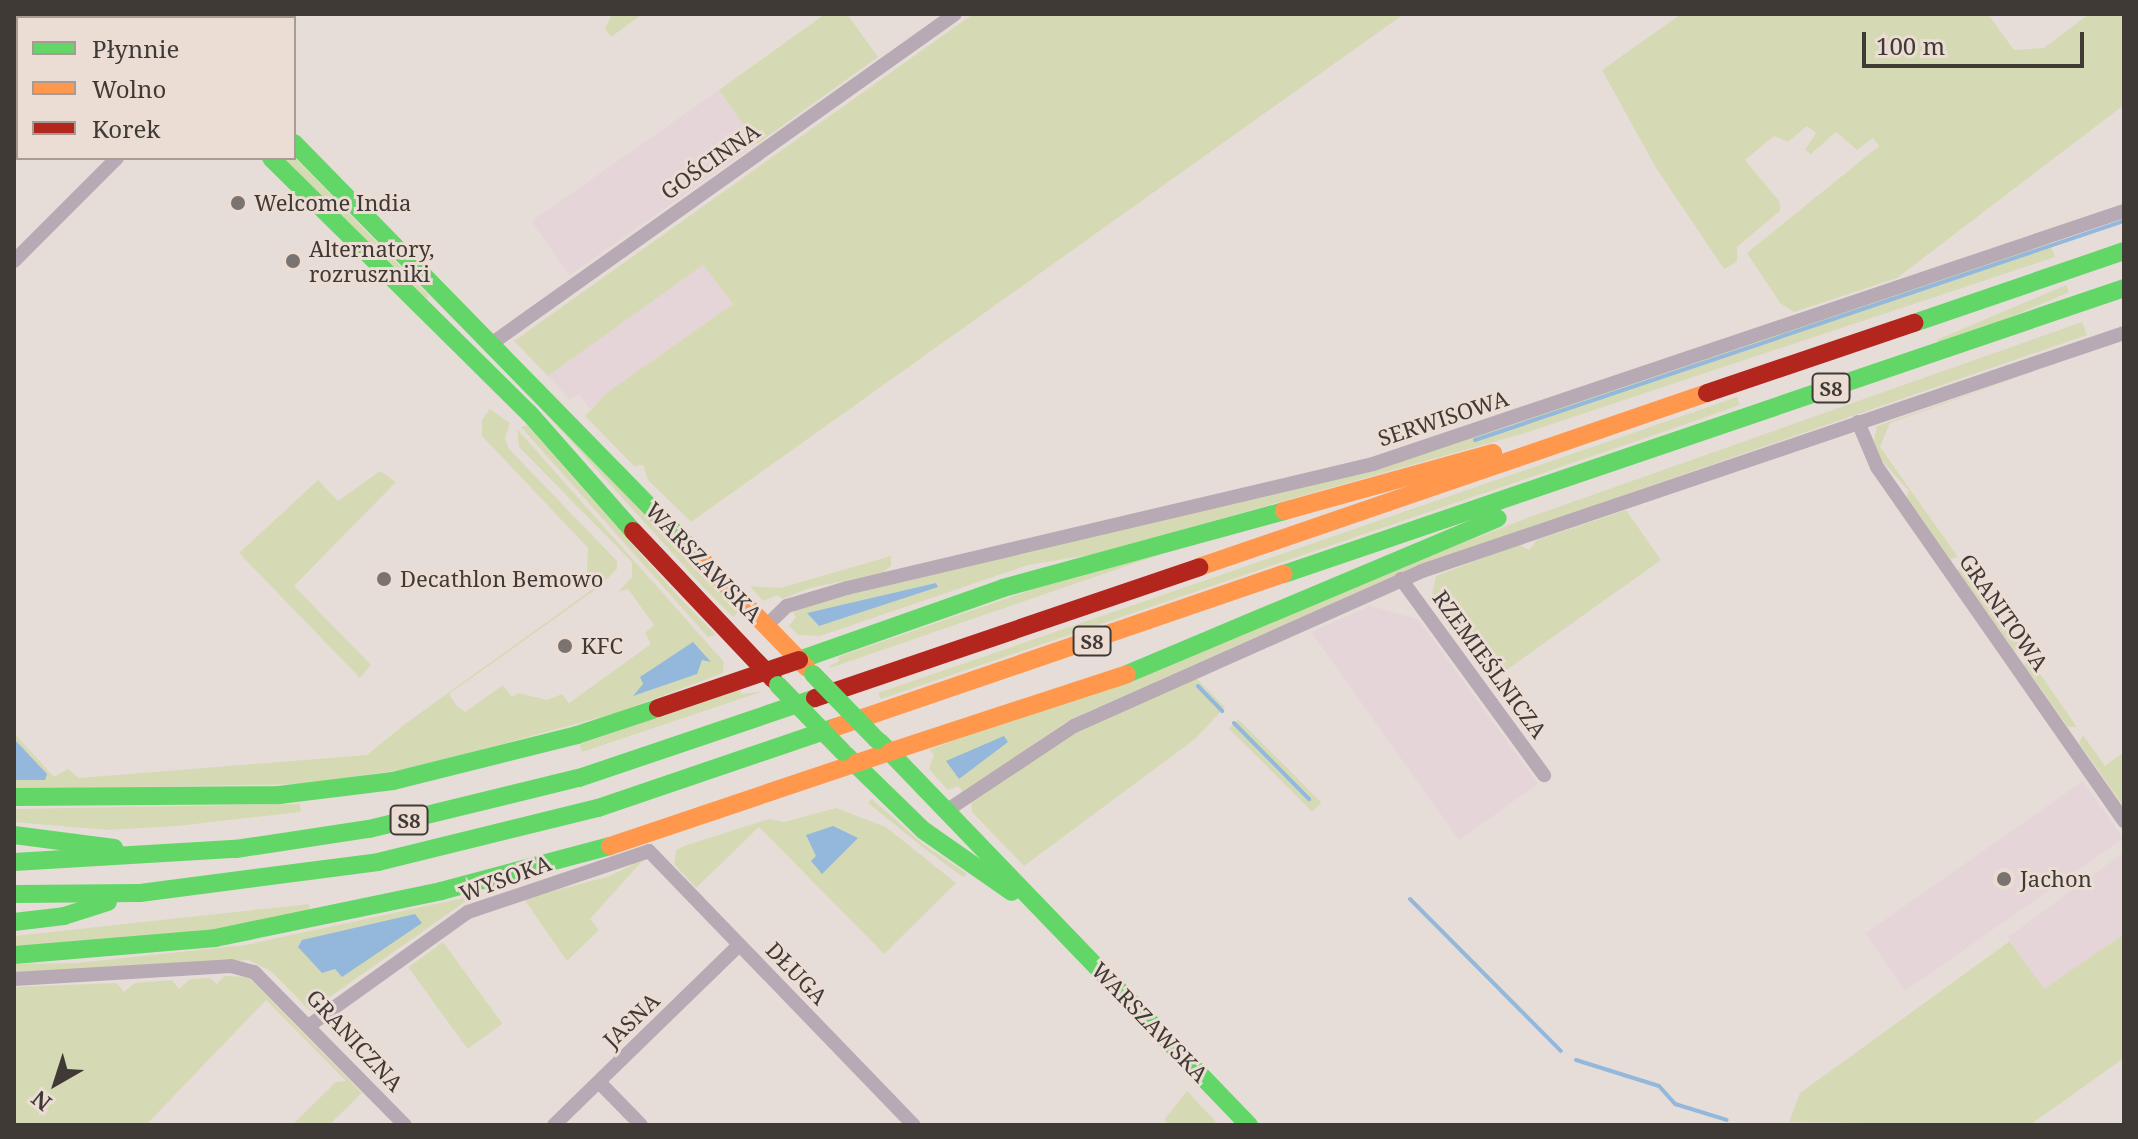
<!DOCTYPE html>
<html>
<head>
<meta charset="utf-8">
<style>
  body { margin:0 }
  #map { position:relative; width:2138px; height:1139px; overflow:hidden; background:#e6ddd9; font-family:"Noto Serif",serif }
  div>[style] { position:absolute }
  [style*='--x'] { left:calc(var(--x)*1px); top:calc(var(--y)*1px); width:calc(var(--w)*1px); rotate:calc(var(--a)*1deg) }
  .industrial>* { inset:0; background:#e6d5d8; transform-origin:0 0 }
  .green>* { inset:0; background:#d6dab4; transform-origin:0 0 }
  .water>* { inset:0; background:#93b8db }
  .stream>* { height:4px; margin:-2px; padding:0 2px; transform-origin:2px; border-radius:2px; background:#93b8db }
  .street>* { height:14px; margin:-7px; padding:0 7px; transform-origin:7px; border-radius:7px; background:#b7aab4 }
  .fast>* { height:18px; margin:-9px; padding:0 9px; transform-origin:9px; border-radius:9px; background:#63d668 }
  .slow>* { height:18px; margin:-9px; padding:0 9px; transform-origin:9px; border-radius:9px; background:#ff974d }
  .jam>* { height:18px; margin:-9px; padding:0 9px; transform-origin:9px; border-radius:9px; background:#b3261e }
  .fast-bridge>* { height:18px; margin:-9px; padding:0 9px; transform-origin:9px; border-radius:9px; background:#63d668 }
  .dots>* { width:22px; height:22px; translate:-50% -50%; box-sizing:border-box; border:4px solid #ebdcd4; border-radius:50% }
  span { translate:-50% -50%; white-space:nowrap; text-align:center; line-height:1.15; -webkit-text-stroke:6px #ebdcd4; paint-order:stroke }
  .shield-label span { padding:2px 6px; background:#ebdcd4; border:2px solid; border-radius:6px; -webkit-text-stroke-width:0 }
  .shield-label { font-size:20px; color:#403a37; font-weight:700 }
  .street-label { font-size:22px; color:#403a37 }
  .poi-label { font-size:22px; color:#403a37 }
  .left { translate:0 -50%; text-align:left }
  .frame { position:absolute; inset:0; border:16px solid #403a37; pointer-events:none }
  .legend { position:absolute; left:16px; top:16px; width:280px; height:144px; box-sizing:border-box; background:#ebdcd4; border:2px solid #a79b95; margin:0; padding:10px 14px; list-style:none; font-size:24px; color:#403a37 }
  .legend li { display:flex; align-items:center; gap:16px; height:40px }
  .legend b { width:40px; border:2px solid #a79b95 }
  .north { position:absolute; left:16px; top:1043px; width:80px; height:80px; -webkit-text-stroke:6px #ebdcd4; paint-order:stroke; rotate:219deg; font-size:22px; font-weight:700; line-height:32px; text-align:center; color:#403a37 }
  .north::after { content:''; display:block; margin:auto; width:28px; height:36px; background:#403a37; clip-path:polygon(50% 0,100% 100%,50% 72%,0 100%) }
  .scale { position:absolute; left:1862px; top:32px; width:222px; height:36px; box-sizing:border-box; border:4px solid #403a37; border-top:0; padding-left:10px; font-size:24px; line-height:28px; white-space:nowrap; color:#403a37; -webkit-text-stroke:6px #ebdcd4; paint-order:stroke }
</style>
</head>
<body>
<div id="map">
  <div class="industrial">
    <i style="left:719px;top:90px;width:66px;height:229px;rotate:55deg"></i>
    <i style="clip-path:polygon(703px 264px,734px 303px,590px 409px,579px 394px,570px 400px,548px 376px)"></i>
    <i style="clip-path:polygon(1370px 606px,1418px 619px,1538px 784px,1459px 840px,1311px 632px)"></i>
    <i style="left:2083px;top:781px;width:70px;height:266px;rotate:55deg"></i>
    <i style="clip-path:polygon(2124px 852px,2124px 934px,2044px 990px,2008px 937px)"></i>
  </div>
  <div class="green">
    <i style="clip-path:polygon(612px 14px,641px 14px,641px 15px,611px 37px,605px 29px)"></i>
    <i style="clip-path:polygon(825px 14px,847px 14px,878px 57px,757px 144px,719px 90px)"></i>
    <i style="clip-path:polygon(973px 14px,1404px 14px,691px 522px,648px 480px,643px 465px,634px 466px,585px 416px,608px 392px,733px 304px,703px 265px,548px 376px,514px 341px)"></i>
    <i style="clip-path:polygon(1681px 14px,1988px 14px,2014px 50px,2044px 48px,2089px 14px,2124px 14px,2124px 105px,1897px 278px,1794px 312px,1780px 303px,1747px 253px,1879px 146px,1873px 138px,1857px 150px,1836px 132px,1811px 154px,1805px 150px,1816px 133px,1807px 126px,1788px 142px,1774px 136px,1745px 160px,1780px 202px,1780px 211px,1737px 247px,1737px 262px,1724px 269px,1656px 168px,1602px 70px)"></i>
    <i style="clip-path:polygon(294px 157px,429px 296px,425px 300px,284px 158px)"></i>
    <i style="clip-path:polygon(2049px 241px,2055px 257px,1525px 433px,1095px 554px,1028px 565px,820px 636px,798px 635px,789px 626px,796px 617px,793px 612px,807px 605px,1401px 461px)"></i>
    <i style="left:2066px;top:285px;width:8px;height:140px;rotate:67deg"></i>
    <i style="clip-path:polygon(2082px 322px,2087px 335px,1412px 568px,1069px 720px,963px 792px,958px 786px,948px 790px,929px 769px,934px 754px,929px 750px,1527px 518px)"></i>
    <i style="clip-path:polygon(2070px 359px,1890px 423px,1880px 447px,1958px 557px,1950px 559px,1906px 497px,1909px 491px,1881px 460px,1873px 444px,1877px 426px)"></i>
    <i style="clip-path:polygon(529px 395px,739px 611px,733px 617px,704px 588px)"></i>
    <i style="clip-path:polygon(1737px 397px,1740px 405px,1669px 430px,881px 699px,878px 693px)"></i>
    <i style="clip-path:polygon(490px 409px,510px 423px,505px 438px,509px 449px,617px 561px,617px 569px,599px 587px,449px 694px,456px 705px,465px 712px,503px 685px,512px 697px,518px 693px,547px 700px,562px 694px,569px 703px,651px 644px,645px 633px,654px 625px,628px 589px,618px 592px,632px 577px,632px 562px,519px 447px,517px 429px,724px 662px,723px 673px,616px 713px,413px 768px,305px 784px,14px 789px,14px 733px,54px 777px,68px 769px,79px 778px,367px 755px,405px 724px,597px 586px,587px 573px,588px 548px,482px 436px,482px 420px)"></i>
    <i style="clip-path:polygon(527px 425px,677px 595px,716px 635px,708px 637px,521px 427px)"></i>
    <i style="clip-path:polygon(380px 471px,396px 482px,294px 586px,371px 665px,360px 678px,239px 553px,318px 480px,338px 501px)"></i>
    <i style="clip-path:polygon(1626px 510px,1661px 560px,1494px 679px,1432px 595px,1436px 576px,1518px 544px,1529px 550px,1537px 540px)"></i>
    <i style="clip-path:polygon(1176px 549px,830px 668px,829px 666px,839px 661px,838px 657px,1083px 572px)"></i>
    <i style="clip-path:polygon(891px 556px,891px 566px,882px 573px,810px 588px,782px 599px,778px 595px,763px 601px,750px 586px,780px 588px)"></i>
    <i style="clip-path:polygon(1962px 564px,2023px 650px,2021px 652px,2014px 650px,1958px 571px)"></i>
    <i style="clip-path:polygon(2029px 658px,2077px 727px,2068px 727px,2024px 665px)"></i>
    <i style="clip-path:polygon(1196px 678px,1225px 707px,1195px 739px,1024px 866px,972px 812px,971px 801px,1078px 731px)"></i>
    <i style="clip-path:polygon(739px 689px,742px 694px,764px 691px,582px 752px,580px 744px)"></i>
    <i style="left:1238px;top:719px;width:118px;height:13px;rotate:45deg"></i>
    <i style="clip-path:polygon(2083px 735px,2105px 766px,2124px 752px,2124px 807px,2079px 743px)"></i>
    <i style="clip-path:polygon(872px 799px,923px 844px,967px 874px,963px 877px,925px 849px,868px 803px)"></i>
    <i style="clip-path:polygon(300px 804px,301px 812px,177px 826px,107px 830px,14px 822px,14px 809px)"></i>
    <i style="clip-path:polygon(836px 808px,886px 827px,956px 883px,884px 954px,759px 827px,696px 888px,674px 864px,676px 850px,684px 846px,769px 819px,784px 822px)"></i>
    <i style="clip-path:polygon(644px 859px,590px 919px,599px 930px,567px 961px,524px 899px,610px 876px)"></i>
    <i style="clip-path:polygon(473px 896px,310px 1011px,272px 972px,249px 960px,14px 976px,14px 964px,77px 963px,245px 945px)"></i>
    <i style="clip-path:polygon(309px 904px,310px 911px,200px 932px,14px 946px,14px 936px)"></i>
    <i style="clip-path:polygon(2124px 934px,2124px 1058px,2030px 1125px,1789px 1122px,1800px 1093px,2010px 941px,2044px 989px)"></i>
    <i style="left:443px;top:942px;width:101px;height:43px;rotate:54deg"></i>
    <i style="clip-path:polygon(224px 976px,248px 977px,362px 1093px,329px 1125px,292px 1125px,336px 1082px,346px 1081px,266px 1000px,146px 1125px,14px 1125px,14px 987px,117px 983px,124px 992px,135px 983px,172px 980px,179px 989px,190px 979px,210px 978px,217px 984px)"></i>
    <i style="clip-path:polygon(1187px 1091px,1219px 1125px,1169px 1125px,1164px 1120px)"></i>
  </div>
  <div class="water">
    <i style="clip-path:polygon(936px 583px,938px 587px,819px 626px,807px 613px)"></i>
    <i style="clip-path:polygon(693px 642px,711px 662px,702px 660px,697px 674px,633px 696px,643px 684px,640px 677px)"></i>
    <i style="clip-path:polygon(1004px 736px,1008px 742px,959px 779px,946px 761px)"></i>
    <i style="clip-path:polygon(14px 739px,47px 774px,45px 780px,14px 780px)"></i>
    <i style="clip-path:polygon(833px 826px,858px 838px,822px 874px,811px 861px,816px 856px,806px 835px)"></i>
    <i style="clip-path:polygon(415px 914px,422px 923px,342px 977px,335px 969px,322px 973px,298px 947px,302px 940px)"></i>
  </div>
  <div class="stream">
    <i style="--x:1475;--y:440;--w:685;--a:-18.65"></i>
    <i style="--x:1198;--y:686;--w:35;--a:46"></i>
    <i style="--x:1234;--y:723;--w:107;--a:45.4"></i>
    <i style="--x:1410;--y:899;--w:214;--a:45.2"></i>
    <i style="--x:1576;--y:1060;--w:87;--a:17.4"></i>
    <i style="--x:1659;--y:1086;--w:24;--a:48"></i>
    <i style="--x:1675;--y:1104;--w:54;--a:17.1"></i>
  </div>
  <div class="street">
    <i style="--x:214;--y:18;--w:7;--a:-34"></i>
    <i style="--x:14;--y:21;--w:10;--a:-45"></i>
    <i style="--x:14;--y:261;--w:146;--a:-45"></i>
    <i style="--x:491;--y:344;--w:569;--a:-35.42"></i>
    <i style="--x:1858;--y:422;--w:49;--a:67.1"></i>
    <i style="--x:1877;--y:467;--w:432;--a:55.1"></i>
    <i style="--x:1401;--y:579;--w:243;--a:53.9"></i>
    <i style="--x:766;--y:626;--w:29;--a:-44"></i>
    <i style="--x:787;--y:606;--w:63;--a:-16.7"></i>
    <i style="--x:847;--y:588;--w:540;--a:-13.26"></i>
    <i style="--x:1373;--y:464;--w:792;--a:-18.62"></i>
    <i style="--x:946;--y:811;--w:154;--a:-33.6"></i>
    <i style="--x:1074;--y:726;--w:381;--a:-24"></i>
    <i style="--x:1422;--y:571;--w:741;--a:-18.73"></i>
    <i style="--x:14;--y:979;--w:217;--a:-3.4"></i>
    <i style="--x:231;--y:966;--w:24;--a:15"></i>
    <i style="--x:254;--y:972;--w:215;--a:45.4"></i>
    <i style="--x:310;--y:1025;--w:194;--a:-35.6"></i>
    <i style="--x:468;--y:912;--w:191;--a:-18.6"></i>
    <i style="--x:649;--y:851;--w:381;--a:46"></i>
    <i style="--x:599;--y:1082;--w:60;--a:45.7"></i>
    <i style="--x:554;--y:1125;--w:258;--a:-44.2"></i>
  </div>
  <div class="fast">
    <i style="--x:127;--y:14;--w:6;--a:45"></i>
    <i style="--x:170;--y:14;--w:5;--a:53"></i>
    <i style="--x:294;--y:143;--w:582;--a:45.63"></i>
    <i style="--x:271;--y:158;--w:363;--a:44.7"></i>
    <i style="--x:529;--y:413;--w:157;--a:48.6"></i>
    <i style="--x:1914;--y:323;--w:222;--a:-18.9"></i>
    <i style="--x:1284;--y:574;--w:887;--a:-18.8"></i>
    <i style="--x:799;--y:660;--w:216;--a:-19.4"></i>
    <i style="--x:1003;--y:588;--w:291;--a:-15.3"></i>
    <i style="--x:1127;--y:674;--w:402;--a:-22.8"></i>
    <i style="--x:880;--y:742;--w:532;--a:46.07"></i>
    <i style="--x:846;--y:755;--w:107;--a:44.2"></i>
    <i style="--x:923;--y:830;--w:108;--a:34.9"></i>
    <i style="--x:14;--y:797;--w:265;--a:-0.4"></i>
    <i style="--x:279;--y:795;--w:115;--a:-7"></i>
    <i style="--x:393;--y:781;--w:190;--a:-14"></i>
    <i style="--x:577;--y:735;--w:85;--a:-18.4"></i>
    <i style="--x:14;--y:835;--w:101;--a:7.4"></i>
    <i style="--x:14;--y:862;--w:222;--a:-3.4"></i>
    <i style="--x:236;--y:849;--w:134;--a:-8.6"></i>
    <i style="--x:369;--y:829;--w:216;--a:-13.7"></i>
    <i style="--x:579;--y:778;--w:249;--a:-18.7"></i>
    <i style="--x:14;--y:894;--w:126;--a:-0.5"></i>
    <i style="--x:140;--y:893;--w:240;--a:-7.4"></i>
    <i style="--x:378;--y:862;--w:227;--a:-13.8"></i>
    <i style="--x:598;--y:808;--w:251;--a:-18.8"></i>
    <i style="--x:14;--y:922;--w:50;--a:-6.8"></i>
    <i style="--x:64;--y:916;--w:46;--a:-17.7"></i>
    <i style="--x:14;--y:955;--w:202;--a:-4.8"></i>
    <i style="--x:215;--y:938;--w:231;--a:-11.7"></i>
    <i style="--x:441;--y:891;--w:175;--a:-14.9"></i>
  </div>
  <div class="slow">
    <i style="--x:1284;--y:511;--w:217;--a:-15.5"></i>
    <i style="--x:701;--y:559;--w:151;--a:45.8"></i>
    <i style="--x:1199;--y:567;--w:537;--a:-18.91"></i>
    <i style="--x:836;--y:727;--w:473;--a:-18.9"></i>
    <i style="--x:889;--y:752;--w:250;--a:-18.1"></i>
    <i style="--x:610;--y:846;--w:294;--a:-18.6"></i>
  </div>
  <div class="jam">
    <i style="--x:1707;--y:393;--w:219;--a:-18.7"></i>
    <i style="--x:633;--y:531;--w:204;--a:46.6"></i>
    <i style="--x:815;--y:698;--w:406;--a:-18.8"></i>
    <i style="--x:658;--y:708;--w:149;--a:-18.8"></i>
  </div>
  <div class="fast-bridge">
    <i style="--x:813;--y:674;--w:92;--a:45.9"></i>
    <i style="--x:778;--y:685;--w:93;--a:45.9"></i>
  </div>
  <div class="dots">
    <i style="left:238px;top:203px;background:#7a7370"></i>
    <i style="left:293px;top:261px;background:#7a7370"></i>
    <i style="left:384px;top:579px;background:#7a7370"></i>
    <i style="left:565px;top:646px;background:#7a7370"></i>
    <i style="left:2004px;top:879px;background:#7a7370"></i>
  </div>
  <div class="shield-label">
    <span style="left:1831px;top:388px">S8</span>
    <span style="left:1092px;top:641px">S8</span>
    <span style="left:409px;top:820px">S8</span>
  </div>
  <div class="street-label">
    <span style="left:710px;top:161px;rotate:-35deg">GOŚCINNA</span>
    <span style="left:1443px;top:418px;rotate:-18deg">SERWISOWA</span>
    <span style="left:704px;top:562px;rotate:46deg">WARSZAWSKA</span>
    <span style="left:2004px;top:612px;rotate:55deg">GRANITOWA</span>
    <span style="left:1490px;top:664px;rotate:54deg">RZEMIEŚLNICZA</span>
    <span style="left:505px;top:878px;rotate:-20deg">WYSOKA</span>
    <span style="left:797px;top:973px;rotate:46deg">DŁUGA</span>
    <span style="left:631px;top:1020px;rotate:-44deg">JASNA</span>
    <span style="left:1150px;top:1022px;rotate:46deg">WARSZAWSKA</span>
    <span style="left:355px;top:1040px;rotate:47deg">GRANICZNA</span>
  </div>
  <div class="poi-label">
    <span class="left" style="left:254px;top:203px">Welcome India</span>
    <span class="left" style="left:309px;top:261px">Alternatory,<br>rozruszniki</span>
    <span class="left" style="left:400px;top:579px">Decathlon Bemowo</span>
    <span class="left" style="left:581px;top:646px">KFC</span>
    <span class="left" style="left:2020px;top:879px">Jachon</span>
  </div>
  <div class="frame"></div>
  <ul class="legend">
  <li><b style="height:10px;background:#63d668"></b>Płynnie</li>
  <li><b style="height:10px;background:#ff974d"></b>Wolno</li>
  <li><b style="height:10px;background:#b3261e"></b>Korek</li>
  </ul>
  <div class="north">N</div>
  <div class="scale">100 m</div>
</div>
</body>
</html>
